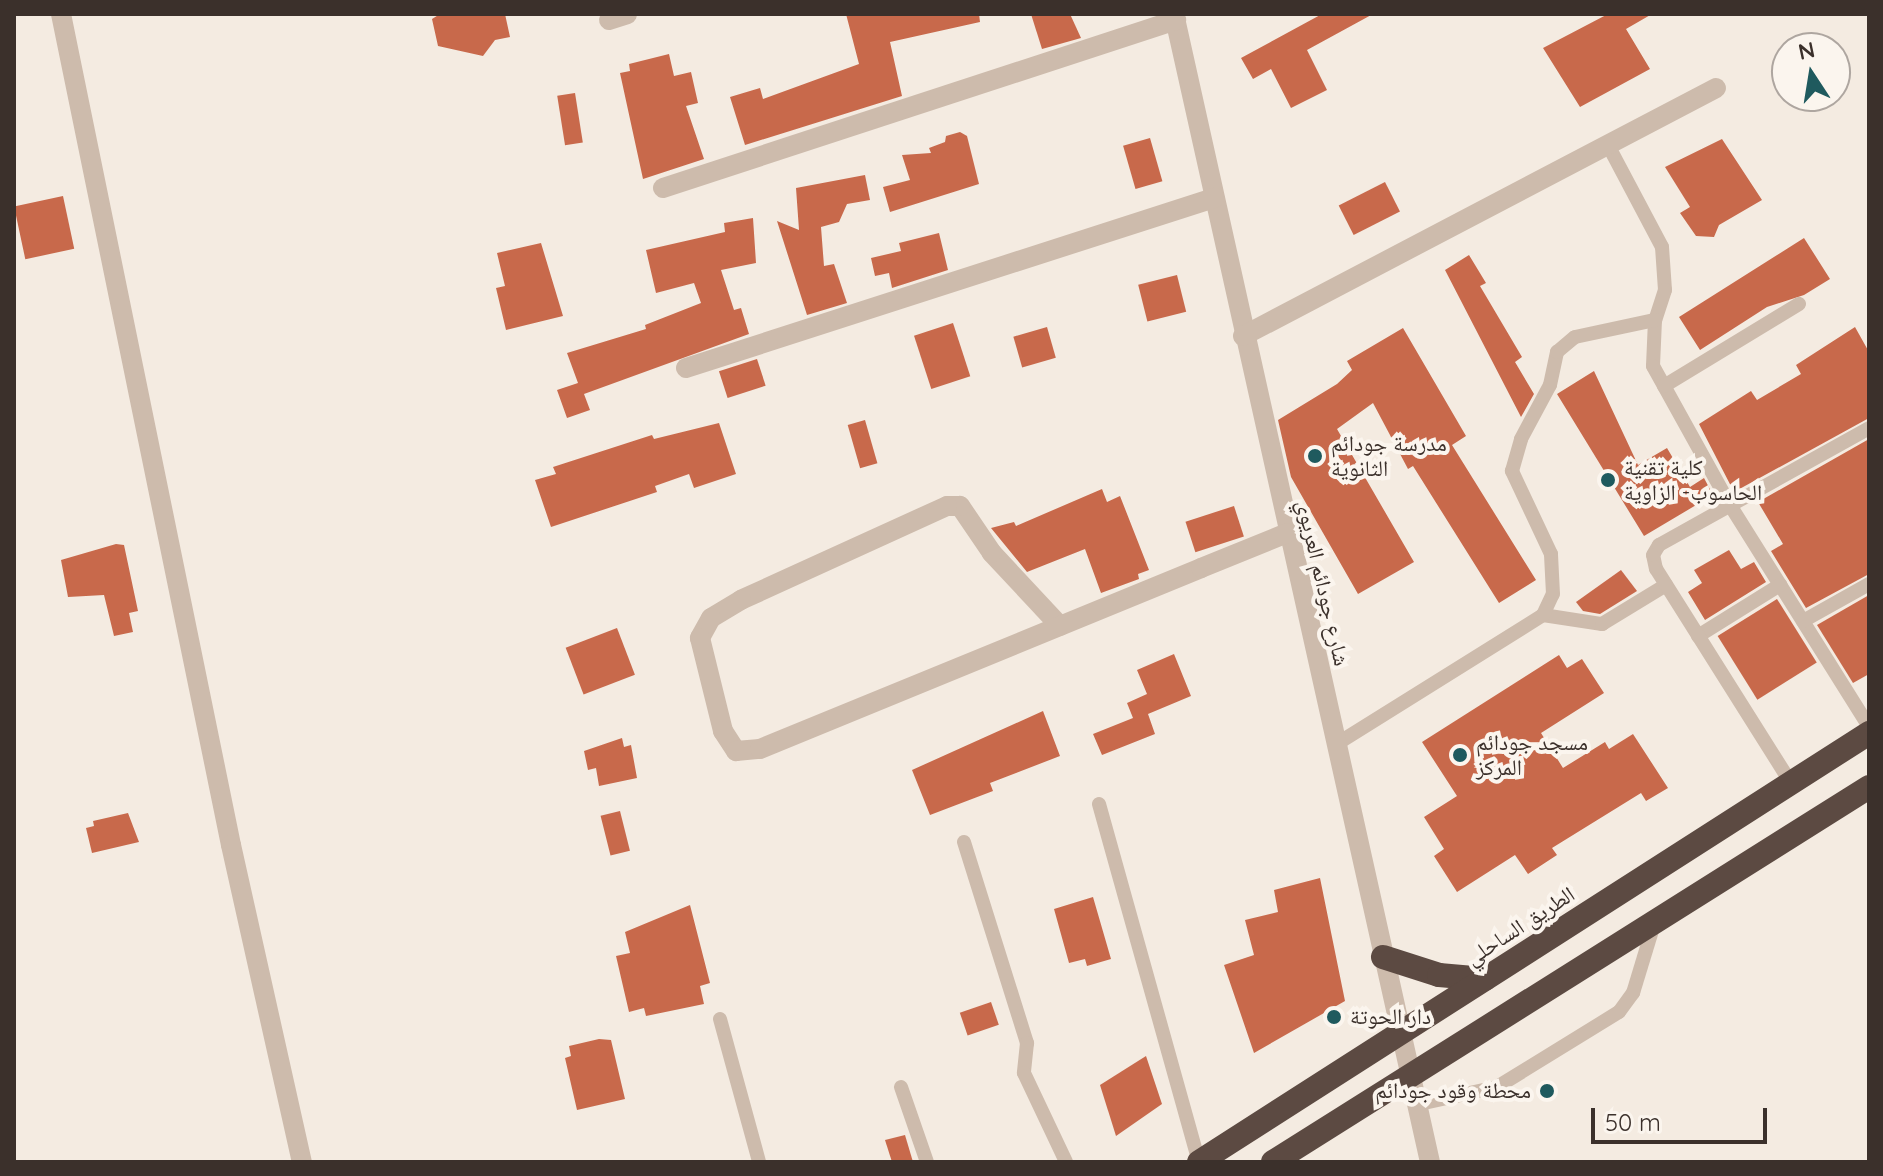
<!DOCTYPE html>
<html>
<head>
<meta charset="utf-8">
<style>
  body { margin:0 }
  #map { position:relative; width:1883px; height:1176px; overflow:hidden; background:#f4ebe1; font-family:Quicksand,"Noto Naskh Arabic",sans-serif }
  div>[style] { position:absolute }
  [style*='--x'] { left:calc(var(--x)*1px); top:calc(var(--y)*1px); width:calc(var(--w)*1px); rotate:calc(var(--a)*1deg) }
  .building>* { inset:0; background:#c8694b; transform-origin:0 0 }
  .lane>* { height:14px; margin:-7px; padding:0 7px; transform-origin:7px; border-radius:7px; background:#cdbbac }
  .street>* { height:20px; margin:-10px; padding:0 10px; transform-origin:10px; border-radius:10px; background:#cdbbac }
  .highway>* { height:24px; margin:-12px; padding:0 12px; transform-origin:12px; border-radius:12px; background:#5c4a42 }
  .dots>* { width:22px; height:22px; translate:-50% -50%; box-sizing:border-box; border:4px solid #fbf5ee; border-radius:50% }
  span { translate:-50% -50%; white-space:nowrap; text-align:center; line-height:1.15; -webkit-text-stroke:8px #fbf5ee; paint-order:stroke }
  .poi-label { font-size:22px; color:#3b302b }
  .left { translate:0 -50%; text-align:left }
  .right { translate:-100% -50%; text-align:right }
  .street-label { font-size:22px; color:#3b302b }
  .frame { position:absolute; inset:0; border:16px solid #3b302b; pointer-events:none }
  .north { position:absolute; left:1771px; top:32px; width:80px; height:80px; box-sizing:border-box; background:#fbf5ee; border:2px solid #aea6a0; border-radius:50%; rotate:348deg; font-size:22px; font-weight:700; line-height:32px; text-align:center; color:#3b302b }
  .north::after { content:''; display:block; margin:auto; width:28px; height:36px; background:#1f5a5e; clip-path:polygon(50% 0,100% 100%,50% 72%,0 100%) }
  .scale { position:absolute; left:1591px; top:1108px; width:176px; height:36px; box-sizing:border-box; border:4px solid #3b302b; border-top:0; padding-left:10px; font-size:24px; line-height:28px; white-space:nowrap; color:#3b302b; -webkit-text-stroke:6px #fbf5ee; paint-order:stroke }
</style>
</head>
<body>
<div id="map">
  <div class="building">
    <i style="clip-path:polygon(440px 14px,505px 14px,510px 37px,495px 40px,483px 56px,438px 46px,432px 19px)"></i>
    <i style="clip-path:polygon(846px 14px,979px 14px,980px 22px,890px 42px,902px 96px,745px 145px,730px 97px,760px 88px,763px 99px,859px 64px)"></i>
    <i style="clip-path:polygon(1031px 14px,1070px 14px,1081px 38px,1042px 49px)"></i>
    <i style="clip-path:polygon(1322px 14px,1373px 14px,1307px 50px,1327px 90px,1291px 108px,1271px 69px,1253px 79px,1241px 58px)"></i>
    <i style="clip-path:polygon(1608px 14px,1652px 14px,1626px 29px,1650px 69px,1580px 107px,1543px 48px)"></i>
    <i style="clip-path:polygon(669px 54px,674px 76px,691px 72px,698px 103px,686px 106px,704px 159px,643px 179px,620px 73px,630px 71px,629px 64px)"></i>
    <i style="left:575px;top:93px;width:50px;height:18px;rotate:81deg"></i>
    <i style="clip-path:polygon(960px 132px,967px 136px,979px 184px,890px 212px,883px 187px,910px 180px,902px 155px,931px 153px,929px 148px,945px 142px,946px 136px)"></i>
    <i style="left:1150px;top:138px;width:45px;height:28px;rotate:74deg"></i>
    <i style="clip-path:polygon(1722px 139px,1762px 200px,1719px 225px,1714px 237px,1696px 236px,1680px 213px,1690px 207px,1665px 167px)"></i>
    <i style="clip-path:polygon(865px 175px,870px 200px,847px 204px,839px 222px,821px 227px,824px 266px,834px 264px,847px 303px,807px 315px,777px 221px,799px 230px,796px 188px)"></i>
    <i style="left:1385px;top:182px;width:33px;height:52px;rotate:63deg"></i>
    <i style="left:63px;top:196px;width:54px;height:50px;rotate:78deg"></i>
    <i style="clip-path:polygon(753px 218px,756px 263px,721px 270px,734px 310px,741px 308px,749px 334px,584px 394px,590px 410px,567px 418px,557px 390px,578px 383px,567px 353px,646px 329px,645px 325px,701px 303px,694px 283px,656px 293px,646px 250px,725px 232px,724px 223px)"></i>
    <i style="clip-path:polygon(939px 233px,948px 270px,892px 288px,889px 273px,875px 276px,871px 258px,901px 251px,899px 243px)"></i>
    <i style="clip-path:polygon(1804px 238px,1830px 279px,1804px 295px,1767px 307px,1700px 350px,1679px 317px)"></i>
    <i style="clip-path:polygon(541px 243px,563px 316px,506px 330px,496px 288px,505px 286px,497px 253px)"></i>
    <i style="clip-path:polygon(1469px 255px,1486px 283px,1480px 286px,1522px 357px,1515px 362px,1534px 394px,1521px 417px,1445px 270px)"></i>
    <i style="left:1177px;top:275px;width:38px;height:40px;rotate:76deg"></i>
    <i style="left:953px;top:323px;width:56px;height:41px;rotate:72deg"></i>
    <i style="left:1047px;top:327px;width:32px;height:35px;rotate:74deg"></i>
    <i style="clip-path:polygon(1855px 327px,1869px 352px,1869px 418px,1734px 492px,1699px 424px,1751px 391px,1757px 400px,1801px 374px,1796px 365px)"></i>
    <i style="clip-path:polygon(1403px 328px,1466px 436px,1452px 445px,1536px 580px,1499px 603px,1413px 466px,1408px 469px,1373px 403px,1337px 429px,1414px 562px,1358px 594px,1291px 477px,1278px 420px,1337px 384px,1352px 370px,1347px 361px)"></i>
    <i style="left:757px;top:359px;width:28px;height:40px;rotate:72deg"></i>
    <i style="clip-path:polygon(1594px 371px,1638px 465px,1667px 448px,1690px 487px,1704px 478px,1713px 495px,1644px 536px,1557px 394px)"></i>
    <i style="left:865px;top:420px;width:45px;height:18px;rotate:74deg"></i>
    <i style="clip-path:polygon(719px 423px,736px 474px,694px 488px,689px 474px,655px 486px,657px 492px,551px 527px,535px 480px,556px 474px,553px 467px,652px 435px,654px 439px)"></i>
    <i style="clip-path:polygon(1869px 439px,1869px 574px,1806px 608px,1771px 551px,1783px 544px,1758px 502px)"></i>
    <i style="clip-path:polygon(1102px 489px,1107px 502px,1120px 496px,1149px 570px,1138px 574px,1139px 579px,1101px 593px,1085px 549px,1027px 572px,991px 528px,1014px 522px,1016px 526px)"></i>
    <i style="left:1234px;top:506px;width:32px;height:51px;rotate:72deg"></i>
    <i style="clip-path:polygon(116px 544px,124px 545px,138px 611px,129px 613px,133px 632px,114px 636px,104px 595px,68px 597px,61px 560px)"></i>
    <i style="clip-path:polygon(1729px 550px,1741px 569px,1754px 562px,1766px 582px,1705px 620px,1688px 592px,1702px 583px,1694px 570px)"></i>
    <i style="clip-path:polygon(1621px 570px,1637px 591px,1600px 614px,1583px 611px,1576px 602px)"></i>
    <i style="clip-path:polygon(1869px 595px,1869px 674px,1853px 683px,1817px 625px)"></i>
    <i style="left:1777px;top:599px;width:75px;height:70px;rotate:58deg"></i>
    <i style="left:617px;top:628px;width:50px;height:55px;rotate:69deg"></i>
    <i style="clip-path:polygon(1174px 654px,1191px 696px,1148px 714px,1155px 734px,1102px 755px,1093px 734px,1133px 718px,1127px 703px,1147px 694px,1137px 670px)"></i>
    <i style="clip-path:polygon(1559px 655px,1567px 668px,1582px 659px,1604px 693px,1541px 733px,1563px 768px,1605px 742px,1609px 749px,1633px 734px,1668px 788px,1646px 801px,1641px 793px,1552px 848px,1557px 855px,1528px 874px,1515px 855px,1457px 892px,1434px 856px,1444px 849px,1424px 817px,1457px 796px,1422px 742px)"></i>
    <i style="clip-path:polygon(1043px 711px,1060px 756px,990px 783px,993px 791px,930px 815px,912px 770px)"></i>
    <i style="clip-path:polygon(622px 738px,624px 747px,631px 745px,637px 778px,599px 786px,596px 768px,588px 770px,584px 751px)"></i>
    <i style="left:620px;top:811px;width:41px;height:20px;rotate:76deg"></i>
    <i style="clip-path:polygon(128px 813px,139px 842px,92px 853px,86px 828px,94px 826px,93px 821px)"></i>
    <i style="clip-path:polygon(1320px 878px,1345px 1001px,1254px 1053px,1224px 965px,1254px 955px,1245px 920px,1278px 912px,1274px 890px)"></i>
    <i style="clip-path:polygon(1093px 897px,1111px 959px,1087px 966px,1085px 959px,1069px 963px,1054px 909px)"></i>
    <i style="clip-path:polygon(690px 905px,710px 983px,700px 986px,704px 1004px,646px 1016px,644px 1008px,629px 1012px,616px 956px,630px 953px,625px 932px)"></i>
    <i style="left:991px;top:1002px;width:24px;height:33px;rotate:71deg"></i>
    <i style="clip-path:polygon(599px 1039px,611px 1040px,625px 1099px,577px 1110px,565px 1058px,571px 1056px,569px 1046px)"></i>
    <i style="clip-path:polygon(1146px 1056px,1162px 1104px,1116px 1136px,1100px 1085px)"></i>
    <i style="clip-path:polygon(905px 1135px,913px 1162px,892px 1162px,885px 1140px)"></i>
  </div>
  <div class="lane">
    <i style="--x:1608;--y:145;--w:115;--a:62.1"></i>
    <i style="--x:1662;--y:247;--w:43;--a:86"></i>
    <i style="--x:1665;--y:290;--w:32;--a:108"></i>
    <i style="--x:1655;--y:320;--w:46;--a:92.5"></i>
    <i style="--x:1653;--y:366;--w:159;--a:61"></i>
    <i style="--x:1730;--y:505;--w:262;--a:57.9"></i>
    <i style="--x:1664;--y:386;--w:158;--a:-31.3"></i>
    <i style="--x:1543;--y:615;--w:60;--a:8.7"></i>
    <i style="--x:1602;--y:624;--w:75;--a:-31.4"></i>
    <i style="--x:1803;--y:621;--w:76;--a:-29.3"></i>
    <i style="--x:1698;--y:636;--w:97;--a:-31.9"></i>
    <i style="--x:1335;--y:745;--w:245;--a:-32"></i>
    <i style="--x:1543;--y:615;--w:23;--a:-65"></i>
    <i style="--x:1553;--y:594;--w:40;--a:-92.9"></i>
    <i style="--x:1551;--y:554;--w:92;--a:-115.2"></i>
    <i style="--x:1512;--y:471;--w:33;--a:-74"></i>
    <i style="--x:1521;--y:439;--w:61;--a:-61.8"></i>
    <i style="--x:1550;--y:385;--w:34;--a:-78"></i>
    <i style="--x:1557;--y:352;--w:23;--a:-40"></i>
    <i style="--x:1575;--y:337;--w:82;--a:-12"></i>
    <i style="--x:1791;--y:783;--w:253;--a:-122.2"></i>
    <i style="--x:1656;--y:569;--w:14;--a:-102"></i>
    <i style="--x:1653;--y:555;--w:12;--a:-59"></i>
    <i style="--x:1659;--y:545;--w:240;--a:-29.1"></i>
    <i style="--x:1099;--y:804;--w:371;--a:74.4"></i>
    <i style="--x:964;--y:842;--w:211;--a:72.6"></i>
    <i style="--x:1027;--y:1043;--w:30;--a:96"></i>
    <i style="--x:1024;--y:1073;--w:98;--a:64.7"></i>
    <i style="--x:720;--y:1019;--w:148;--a:74.7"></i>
    <i style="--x:901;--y:1087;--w:79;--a:70.9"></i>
    <i style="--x:1415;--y:1105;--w:84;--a:-12.4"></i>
    <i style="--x:1497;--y:1087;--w:143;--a:-31.6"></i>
    <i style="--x:1619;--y:1012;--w:24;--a:-54"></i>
    <i style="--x:1633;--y:993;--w:72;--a:-73.1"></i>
  </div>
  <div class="street">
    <i style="--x:61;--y:14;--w:848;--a:78.44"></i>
    <i style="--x:231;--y:845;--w:325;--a:77.4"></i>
    <i style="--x:1174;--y:14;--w:1176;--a:77.43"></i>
    <i style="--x:609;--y:20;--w:19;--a:-18"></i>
    <i style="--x:663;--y:188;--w:540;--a:-18.13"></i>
    <i style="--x:1243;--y:336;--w:534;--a:-27.67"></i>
    <i style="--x:686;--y:368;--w:555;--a:-17.85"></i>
    <i style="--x:1060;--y:626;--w:100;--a:-133"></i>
    <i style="--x:992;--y:553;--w:57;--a:-124.2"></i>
    <i style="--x:960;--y:506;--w:13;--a:180"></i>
    <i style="--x:947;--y:506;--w:226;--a:155.5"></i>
    <i style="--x:741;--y:600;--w:35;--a:149"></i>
    <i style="--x:711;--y:618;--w:23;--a:119"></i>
    <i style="--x:700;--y:638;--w:96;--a:76.1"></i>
    <i style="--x:723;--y:731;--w:24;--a:57"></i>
    <i style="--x:736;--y:751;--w:24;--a:-5"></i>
    <i style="--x:760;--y:749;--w:477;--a:-22.3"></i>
    <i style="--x:1201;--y:568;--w:93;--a:-22.1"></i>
  </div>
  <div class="highway">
    <i style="--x:1383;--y:957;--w:59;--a:17.8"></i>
    <i style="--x:1439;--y:975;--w:46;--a:5"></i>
    <i style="--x:1199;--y:1162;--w:796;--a:-32.63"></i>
    <i style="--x:1273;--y:1162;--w:704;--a:-32.18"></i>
  </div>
  <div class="dots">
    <i style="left:1315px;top:456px;background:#1f5a5e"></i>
    <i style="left:1608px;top:480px;background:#1f5a5e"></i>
    <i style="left:1460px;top:755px;background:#1f5a5e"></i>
    <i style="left:1334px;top:1017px;background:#1f5a5e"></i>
    <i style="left:1547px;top:1091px;background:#1f5a5e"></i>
  </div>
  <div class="poi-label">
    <span class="left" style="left:1331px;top:456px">مدرسة جودائم<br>الثانوية</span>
    <span class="left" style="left:1624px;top:480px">كلية تقنية<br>الحاسوب- الزاوية</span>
    <span class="left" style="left:1476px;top:755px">مسجد جودائم<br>المركز</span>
    <span class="left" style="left:1350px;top:1017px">دار الحوتة</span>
    <span class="right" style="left:1531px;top:1091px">محطة وقود جودائم</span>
  </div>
  <div class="street-label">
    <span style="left:1323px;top:583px;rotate:77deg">شارع جودائم العريوي</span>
    <span style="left:1520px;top:926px;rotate:-33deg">الطريق الساحلي</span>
  </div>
  <div class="frame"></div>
  <div class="north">N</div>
  <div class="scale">50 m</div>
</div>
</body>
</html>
